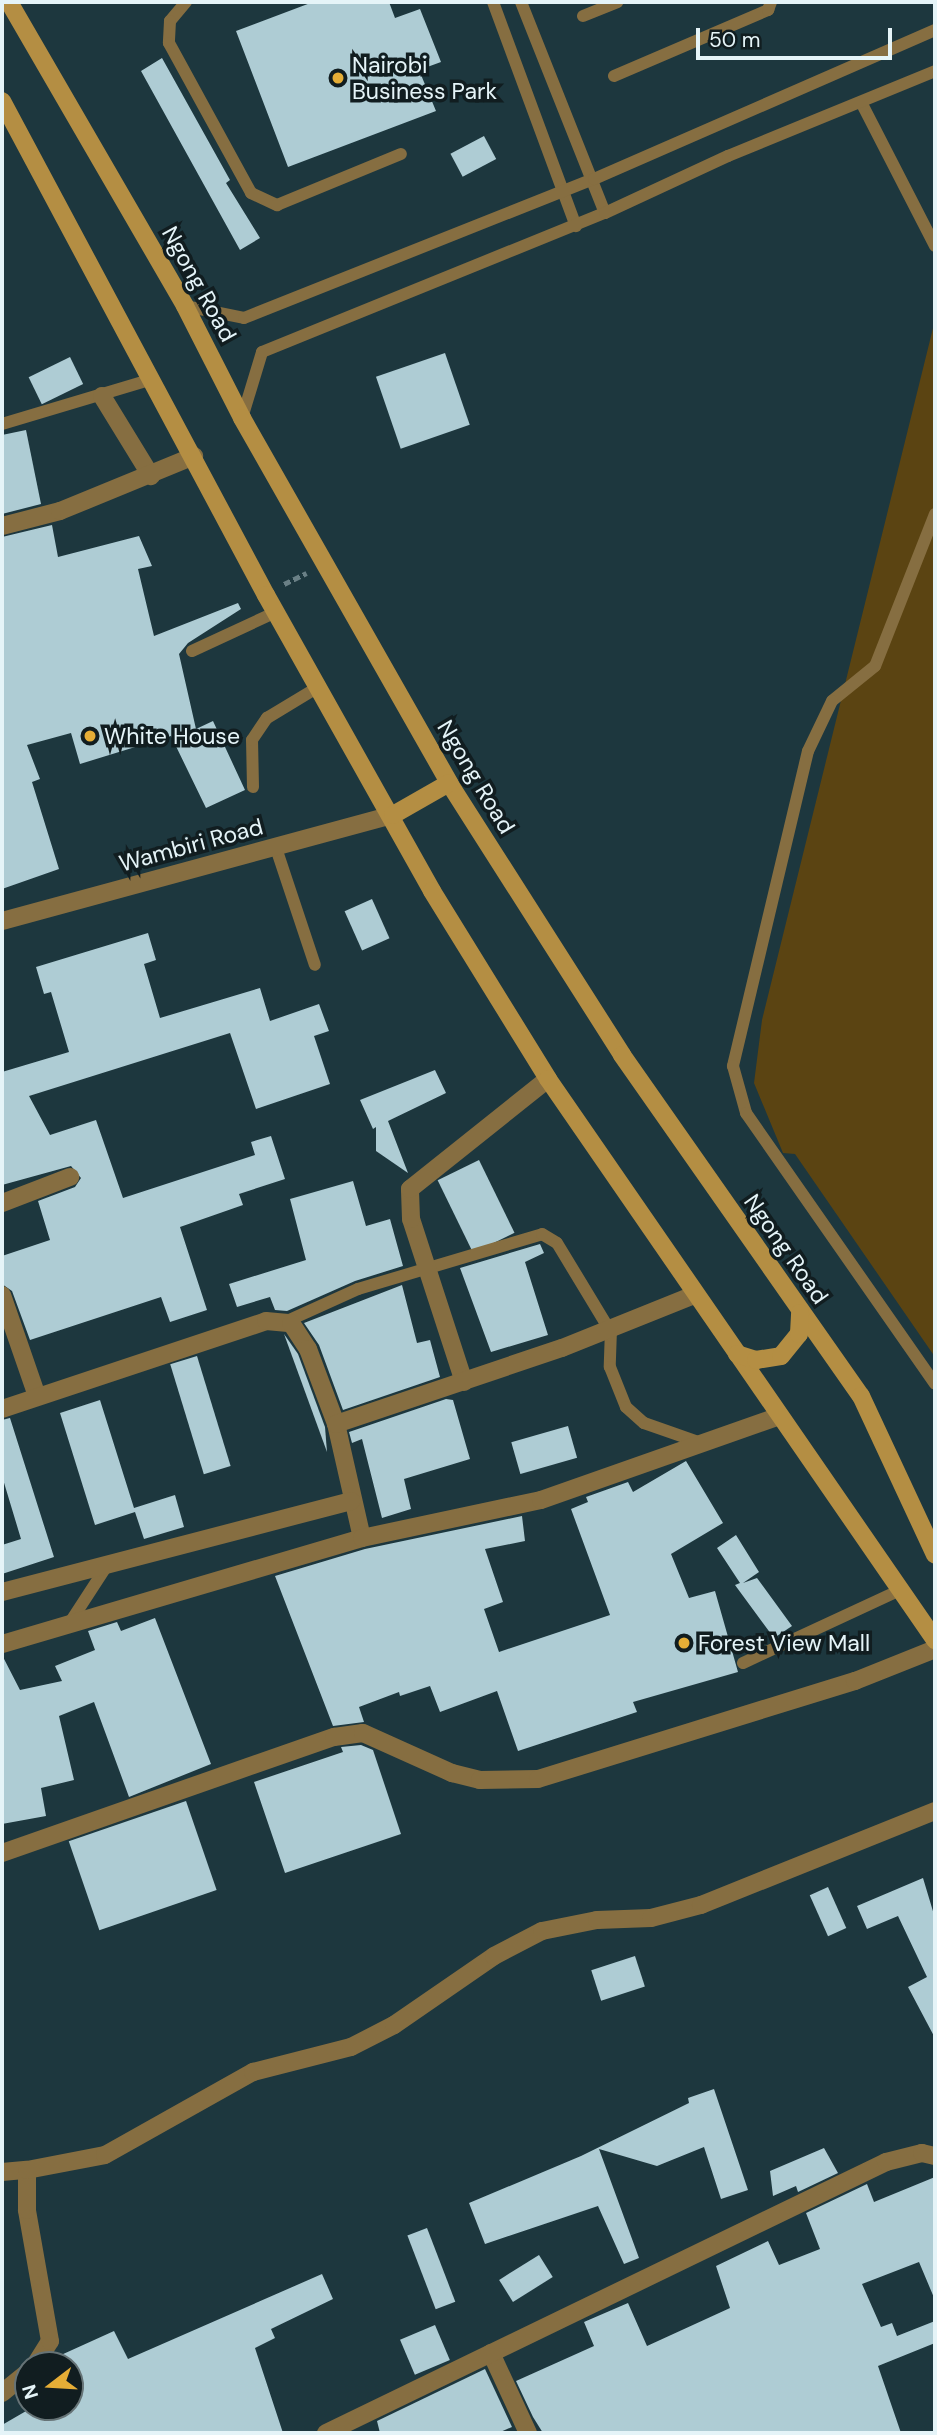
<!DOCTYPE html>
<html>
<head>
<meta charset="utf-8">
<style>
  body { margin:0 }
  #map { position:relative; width:937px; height:2435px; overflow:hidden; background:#1d373e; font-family:"DM Sans",sans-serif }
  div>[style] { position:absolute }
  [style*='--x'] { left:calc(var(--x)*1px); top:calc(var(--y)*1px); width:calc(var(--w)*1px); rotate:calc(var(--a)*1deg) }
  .green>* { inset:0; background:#5b4412 }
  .building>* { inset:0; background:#aeccd4; transform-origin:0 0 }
  .path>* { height:4.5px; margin-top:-2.25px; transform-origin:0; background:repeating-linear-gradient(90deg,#6a8086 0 7px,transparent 0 10.5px) }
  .lane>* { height:12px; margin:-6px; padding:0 6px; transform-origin:6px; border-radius:6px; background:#866e41 }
  .street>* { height:18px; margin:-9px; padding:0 9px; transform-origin:9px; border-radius:9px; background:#866e41 }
  .secondary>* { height:18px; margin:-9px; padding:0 9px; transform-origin:9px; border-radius:9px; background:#b48e43 }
  .dots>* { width:19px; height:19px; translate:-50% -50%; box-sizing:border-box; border:4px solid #111d20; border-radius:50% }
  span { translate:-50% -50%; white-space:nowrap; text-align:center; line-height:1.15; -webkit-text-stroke:7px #111d20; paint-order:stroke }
  .poi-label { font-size:23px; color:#e5f4f8 }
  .left { translate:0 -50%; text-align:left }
  .street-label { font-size:23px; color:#e5f4f8 }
  .frame { position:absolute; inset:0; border:4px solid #e5f4f8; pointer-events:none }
  .north { position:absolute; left:14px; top:2351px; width:70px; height:70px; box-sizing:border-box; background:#111d20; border:2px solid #667376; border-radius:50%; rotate:253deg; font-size:19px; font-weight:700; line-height:28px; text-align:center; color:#e5f4f8 }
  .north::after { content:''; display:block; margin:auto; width:24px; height:32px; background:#e5ad36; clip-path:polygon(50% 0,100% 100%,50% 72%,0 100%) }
  .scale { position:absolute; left:696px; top:28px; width:196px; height:32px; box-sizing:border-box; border:4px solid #e5f4f8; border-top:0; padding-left:9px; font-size:21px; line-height:24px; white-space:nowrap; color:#e5f4f8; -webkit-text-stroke:5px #111d20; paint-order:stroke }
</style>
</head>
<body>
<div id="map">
  <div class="green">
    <i style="clip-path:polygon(935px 320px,935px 1357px,795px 1154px,783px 1153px,754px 1083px,762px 1020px)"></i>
  </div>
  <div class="building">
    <i style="clip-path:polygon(313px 2px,389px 2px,395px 18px,420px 9px,441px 62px,419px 70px,436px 111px,288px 167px,236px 31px)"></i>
    <i style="clip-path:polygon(162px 58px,230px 180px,226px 183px,260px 238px,240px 250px,141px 71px)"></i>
    <i style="left:484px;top:136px;width:26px;height:38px;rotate:62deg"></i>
    <i style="left:445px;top:353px;width:76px;height:73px;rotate:71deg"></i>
    <i style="left:70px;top:357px;width:30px;height:46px;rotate:64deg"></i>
    <i style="clip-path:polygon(26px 430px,41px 504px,2px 514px,2px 435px)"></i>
    <i style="clip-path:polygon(52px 525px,58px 557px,139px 536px,152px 566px,138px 569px,154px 636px,238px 603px,241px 609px,188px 643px,179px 654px,196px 729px,213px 721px,245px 790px,206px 808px,171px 736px,80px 764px,71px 733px,27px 745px,40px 779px,32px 782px,59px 869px,2px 889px,2px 537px)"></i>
    <i style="left:372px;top:899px;width:43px;height:30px;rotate:66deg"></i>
    <i style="clip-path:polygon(148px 933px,156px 960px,144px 964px,160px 1018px,260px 988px,270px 1021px,319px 1004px,329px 1031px,314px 1036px,330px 1084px,256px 1109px,230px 1033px,29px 1096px,50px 1135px,96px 1120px,123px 1198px,255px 1155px,251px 1142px,271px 1136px,285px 1179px,239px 1194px,243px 1205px,180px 1227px,207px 1310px,170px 1322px,161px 1297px,30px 1340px,12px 1291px,2px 1284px,2px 1256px,50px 1240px,38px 1201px,75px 1187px,81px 1178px,71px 1166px,2px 1185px,2px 1072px,69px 1052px,51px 992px,44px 994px,36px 967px)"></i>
    <i style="clip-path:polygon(435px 1070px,446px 1093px,388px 1121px,408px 1173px,376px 1151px,376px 1127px,373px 1129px,360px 1100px)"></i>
    <i style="left:479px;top:1160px;width:81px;height:46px;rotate:64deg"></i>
    <i style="clip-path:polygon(353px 1181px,366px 1226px,390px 1219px,403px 1266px,355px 1281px,287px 1311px,275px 1310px,270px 1297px,237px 1307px,229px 1284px,306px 1260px,290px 1199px)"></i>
    <i style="clip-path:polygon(540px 1244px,544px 1253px,525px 1262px,548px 1335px,491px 1352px,460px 1268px)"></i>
    <i style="clip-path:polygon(402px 1285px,417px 1343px,430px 1340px,440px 1377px,343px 1410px,319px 1345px,304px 1323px)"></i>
    <i style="clip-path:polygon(284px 1334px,298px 1354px,325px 1427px,327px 1452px)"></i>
    <i style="left:197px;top:1356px;width:115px;height:28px;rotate:73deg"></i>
    <i style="clip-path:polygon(446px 1399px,453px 1400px,470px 1459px,404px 1479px,411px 1509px,382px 1518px,362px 1439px,352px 1443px,349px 1432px)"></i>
    <i style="clip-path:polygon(100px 1400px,134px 1508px,175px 1495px,184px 1527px,144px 1539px,135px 1512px,95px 1525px,60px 1413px)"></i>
    <i style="clip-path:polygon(10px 1418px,54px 1557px,2px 1574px,2px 1545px,21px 1539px,2px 1476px,2px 1420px)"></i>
    <i style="left:568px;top:1426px;width:33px;height:59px;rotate:74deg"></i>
    <i style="clip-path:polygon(686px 1461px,723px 1523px,671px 1554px,689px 1598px,715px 1591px,738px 1672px,633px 1702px,637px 1712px,518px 1751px,497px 1691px,440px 1712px,430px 1686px,400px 1696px,399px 1692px,359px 1707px,364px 1722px,333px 1726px,275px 1576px,365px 1549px,522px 1516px,525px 1541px,485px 1549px,503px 1602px,484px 1609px,499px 1652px,610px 1615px,571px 1509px,588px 1502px,586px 1497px,628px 1482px,633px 1492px)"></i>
    <i style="clip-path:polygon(736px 1535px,759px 1572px,743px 1583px,757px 1578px,792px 1626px,774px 1638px,735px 1585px,740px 1583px,717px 1548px)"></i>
    <i style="clip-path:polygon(155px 1618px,211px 1764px,129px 1797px,94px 1702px,59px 1716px,74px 1780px,41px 1788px,46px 1816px,2px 1824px,2px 1655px,20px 1690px,62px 1681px,55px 1666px,95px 1650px,88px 1631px,117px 1622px,121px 1631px)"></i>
    <i style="clip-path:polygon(361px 1745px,373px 1750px,401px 1834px,285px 1873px,254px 1782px,343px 1752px,341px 1747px)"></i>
    <i style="left:186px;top:1801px;width:94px;height:124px;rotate:71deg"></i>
    <i style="clip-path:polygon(923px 1878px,935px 1918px,935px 2038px,908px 1987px,927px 1977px,898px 1916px,867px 1929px,857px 1906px)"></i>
    <i style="left:828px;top:1887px;width:45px;height:20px;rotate:66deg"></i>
    <i style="left:635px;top:1956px;width:32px;height:46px;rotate:72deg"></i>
    <i style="clip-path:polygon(714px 2089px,748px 2190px,721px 2199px,704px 2147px,657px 2166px,599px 2149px,639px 2258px,624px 2264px,598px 2206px,485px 2244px,469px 2203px,581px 2156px,689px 2103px,688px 2098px)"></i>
    <i style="clip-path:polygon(824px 2148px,838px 2173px,798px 2192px,796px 2186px,773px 2196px,770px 2171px)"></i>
    <i style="clip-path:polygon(935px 2177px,935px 2300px,919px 2262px,862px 2284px,881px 2327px,892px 2323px,897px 2336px,935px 2321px,935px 2343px,878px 2366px,901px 2433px,543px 2433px,533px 2417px,516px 2381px,594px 2346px,584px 2322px,628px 2303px,647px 2346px,730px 2308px,716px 2266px,768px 2241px,779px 2265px,820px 2249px,806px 2213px,867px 2184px,874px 2202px)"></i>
    <i style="left:427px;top:2228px;width:79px;height:21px;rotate:69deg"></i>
    <i style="left:539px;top:2255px;width:26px;height:47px;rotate:58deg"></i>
    <i style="clip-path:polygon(322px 2274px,333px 2299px,271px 2329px,275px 2338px,255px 2348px,283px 2433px,2px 2433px,2px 2425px,33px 2407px,70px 2407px,70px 2394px,78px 2391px,70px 2365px,61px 2355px,114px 2331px,128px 2359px)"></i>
    <i style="left:435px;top:2325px;width:38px;height:38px;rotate:67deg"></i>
    <i style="clip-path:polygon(485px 2369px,512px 2427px,498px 2433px,380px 2433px,377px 2421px)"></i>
  </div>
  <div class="path">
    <i style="--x:284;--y:584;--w:25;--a:-26"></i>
  </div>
  <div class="lane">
    <i style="--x:186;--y:2;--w:25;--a:130"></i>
    <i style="--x:170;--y:21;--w:22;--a:93"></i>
    <i style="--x:169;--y:43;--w:171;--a:61.3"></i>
    <i style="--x:251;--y:193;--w:29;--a:25"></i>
    <i style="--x:277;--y:205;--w:134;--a:-22.4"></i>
    <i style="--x:493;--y:2;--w:239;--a:69.7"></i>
    <i style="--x:521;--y:2;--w:227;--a:68.3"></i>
    <i style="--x:583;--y:16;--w:37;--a:-22"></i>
    <i style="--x:614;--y:76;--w:168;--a:-23.2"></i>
    <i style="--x:768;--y:10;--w:9;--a:-69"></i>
    <i style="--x:861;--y:102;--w:162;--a:62.8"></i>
    <i style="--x:185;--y:306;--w:60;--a:11.5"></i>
    <i style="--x:244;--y:318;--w:377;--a:-21.7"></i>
    <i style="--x:594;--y:179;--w:372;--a:-23.6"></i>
    <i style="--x:242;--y:418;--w:69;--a:-73.1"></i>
    <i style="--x:262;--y:352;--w:370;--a:-22.1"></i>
    <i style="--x:605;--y:213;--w:136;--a:-24.9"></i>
    <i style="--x:728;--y:156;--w:224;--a:-22.3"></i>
    <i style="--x:2;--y:424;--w:158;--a:-16.6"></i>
    <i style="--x:935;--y:514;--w:163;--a:111.5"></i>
    <i style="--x:875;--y:666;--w:55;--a:140.9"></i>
    <i style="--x:832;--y:701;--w:55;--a:115.6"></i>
    <i style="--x:808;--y:751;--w:324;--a:103.4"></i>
    <i style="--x:733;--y:1066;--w:49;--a:74.5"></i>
    <i style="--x:746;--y:1113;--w:330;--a:55.1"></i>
    <i style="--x:192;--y:651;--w:93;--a:-24.9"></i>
    <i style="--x:253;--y:787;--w:47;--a:-91.2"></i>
    <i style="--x:252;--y:740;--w:27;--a:-56"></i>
    <i style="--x:267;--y:718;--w:62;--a:-31.1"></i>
    <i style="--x:276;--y:848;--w:123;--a:71.6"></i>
    <i style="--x:285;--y:1322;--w:80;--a:-24.3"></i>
    <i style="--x:358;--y:1289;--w:192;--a:-16.6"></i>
    <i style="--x:542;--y:1234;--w:17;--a:31"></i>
    <i style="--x:557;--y:1243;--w:100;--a:58.8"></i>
    <i style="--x:611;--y:1329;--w:38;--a:92"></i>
    <i style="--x:610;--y:1367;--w:43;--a:68.2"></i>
    <i style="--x:626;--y:1407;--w:24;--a:42"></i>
    <i style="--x:644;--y:1423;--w:64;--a:19.3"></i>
    <i style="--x:69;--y:1624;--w:68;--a:-57"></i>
    <i style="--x:743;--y:1663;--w:173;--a:-24.9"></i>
  </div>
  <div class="street">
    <i style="--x:102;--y:396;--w:94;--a:58.5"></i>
    <i style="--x:2;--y:526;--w:60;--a:-14.5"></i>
    <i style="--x:60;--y:511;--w:145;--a:-22.3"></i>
    <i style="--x:2;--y:921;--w:405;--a:-15.2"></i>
    <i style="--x:2;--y:1203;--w:73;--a:-20.9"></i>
    <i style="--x:2;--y:1295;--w:107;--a:70.9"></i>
    <i style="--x:464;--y:1382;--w:171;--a:-108"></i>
    <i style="--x:411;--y:1219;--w:30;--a:-92"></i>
    <i style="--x:410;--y:1189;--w:176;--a:-38.6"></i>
    <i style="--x:2;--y:1409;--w:278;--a:-18.4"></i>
    <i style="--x:266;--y:1321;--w:25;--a:5"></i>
    <i style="--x:291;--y:1323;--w:31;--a:57"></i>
    <i style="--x:308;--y:1349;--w:80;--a:69.5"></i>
    <i style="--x:362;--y:1538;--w:117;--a:-102.8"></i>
    <i style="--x:336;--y:1424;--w:238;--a:-18.6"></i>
    <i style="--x:562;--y:1348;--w:144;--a:-21.9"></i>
    <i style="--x:2;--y:1592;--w:361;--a:-14.6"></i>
    <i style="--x:2;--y:1644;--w:375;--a:-16.4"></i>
    <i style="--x:362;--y:1538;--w:183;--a:-12"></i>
    <i style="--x:541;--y:1500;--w:253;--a:-19.4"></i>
    <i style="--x:2;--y:1853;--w:352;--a:-19.3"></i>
    <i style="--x:334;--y:1737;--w:29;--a:-8"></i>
    <i style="--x:363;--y:1733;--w:98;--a:24.2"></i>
    <i style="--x:452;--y:1773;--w:29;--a:14"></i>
    <i style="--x:480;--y:1780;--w:58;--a:-1"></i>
    <i style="--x:538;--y:1779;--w:332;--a:-17.2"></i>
    <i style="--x:855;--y:1681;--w:86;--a:-21.8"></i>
    <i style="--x:2;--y:2172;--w:25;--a:-5"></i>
    <i style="--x:491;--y:2353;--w:88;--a:65.2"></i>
    <i style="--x:35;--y:2365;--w:28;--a:-58"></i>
    <i style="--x:50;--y:2341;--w:133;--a:-100"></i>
    <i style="--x:27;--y:2210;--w:40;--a:-90"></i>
    <i style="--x:27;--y:2170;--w:79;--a:-10.9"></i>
    <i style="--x:105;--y:2155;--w:170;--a:-29.3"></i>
    <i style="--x:253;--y:2072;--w:101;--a:-14.3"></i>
    <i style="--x:351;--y:2047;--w:48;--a:-27.1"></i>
    <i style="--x:394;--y:2025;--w:121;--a:-34.6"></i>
    <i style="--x:494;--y:1956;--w:54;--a:-27.5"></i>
    <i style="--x:542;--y:1931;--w:56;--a:-11.3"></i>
    <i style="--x:597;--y:1920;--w:54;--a:-2.1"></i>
    <i style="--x:651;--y:1918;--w:52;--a:-14.6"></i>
    <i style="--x:701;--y:1905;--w:252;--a:-21.9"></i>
    <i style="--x:2;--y:2393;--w:33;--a:-39"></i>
    <i style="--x:326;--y:2433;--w:622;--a:-25.82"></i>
    <i style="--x:886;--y:2162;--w:37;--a:-14"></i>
    <i style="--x:922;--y:2153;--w:13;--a:13"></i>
  </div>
  <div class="secondary">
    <i style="--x:9;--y:2;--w:351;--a:59.9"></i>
    <i style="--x:185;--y:306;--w:126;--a:63"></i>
    <i style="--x:242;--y:418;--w:420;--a:60.4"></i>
    <i style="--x:449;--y:783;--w:322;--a:57.5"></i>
    <i style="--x:622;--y:1055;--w:416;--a:55"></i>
    <i style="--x:861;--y:1396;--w:175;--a:65"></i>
    <i style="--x:2;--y:101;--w:560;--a:61.88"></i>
    <i style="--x:266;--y:595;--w:339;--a:60.7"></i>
    <i style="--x:432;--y:891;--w:221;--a:58.3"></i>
    <i style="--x:548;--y:1079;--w:682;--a:55.4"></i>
    <i style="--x:393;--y:815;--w:64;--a:-29.7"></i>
    <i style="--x:737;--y:1354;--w:20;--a:18"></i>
    <i style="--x:756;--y:1360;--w:25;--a:-9"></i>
    <i style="--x:781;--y:1356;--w:28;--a:-51"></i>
    <i style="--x:799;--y:1334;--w:21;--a:-87"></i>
  </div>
  <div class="dots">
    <i style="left:338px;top:78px;background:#e5ad36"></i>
    <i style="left:90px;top:736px;background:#e5ad36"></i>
    <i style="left:684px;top:1643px;background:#e5ad36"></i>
  </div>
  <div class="poi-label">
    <span class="left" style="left:352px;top:78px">Nairobi<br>Business Park</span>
    <span class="left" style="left:104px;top:736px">White House</span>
    <span class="left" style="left:698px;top:1643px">Forest View Mall</span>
  </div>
  <div class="street-label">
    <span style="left:199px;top:284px;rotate:61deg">Ngong Road</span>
    <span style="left:476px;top:777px;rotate:59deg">Ngong Road</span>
    <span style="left:191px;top:845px;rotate:-15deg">Wambiri Road</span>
    <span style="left:786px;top:1249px;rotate:55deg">Ngong Road</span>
  </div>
  <div class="frame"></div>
  <div class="north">N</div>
  <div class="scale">50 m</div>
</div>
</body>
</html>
